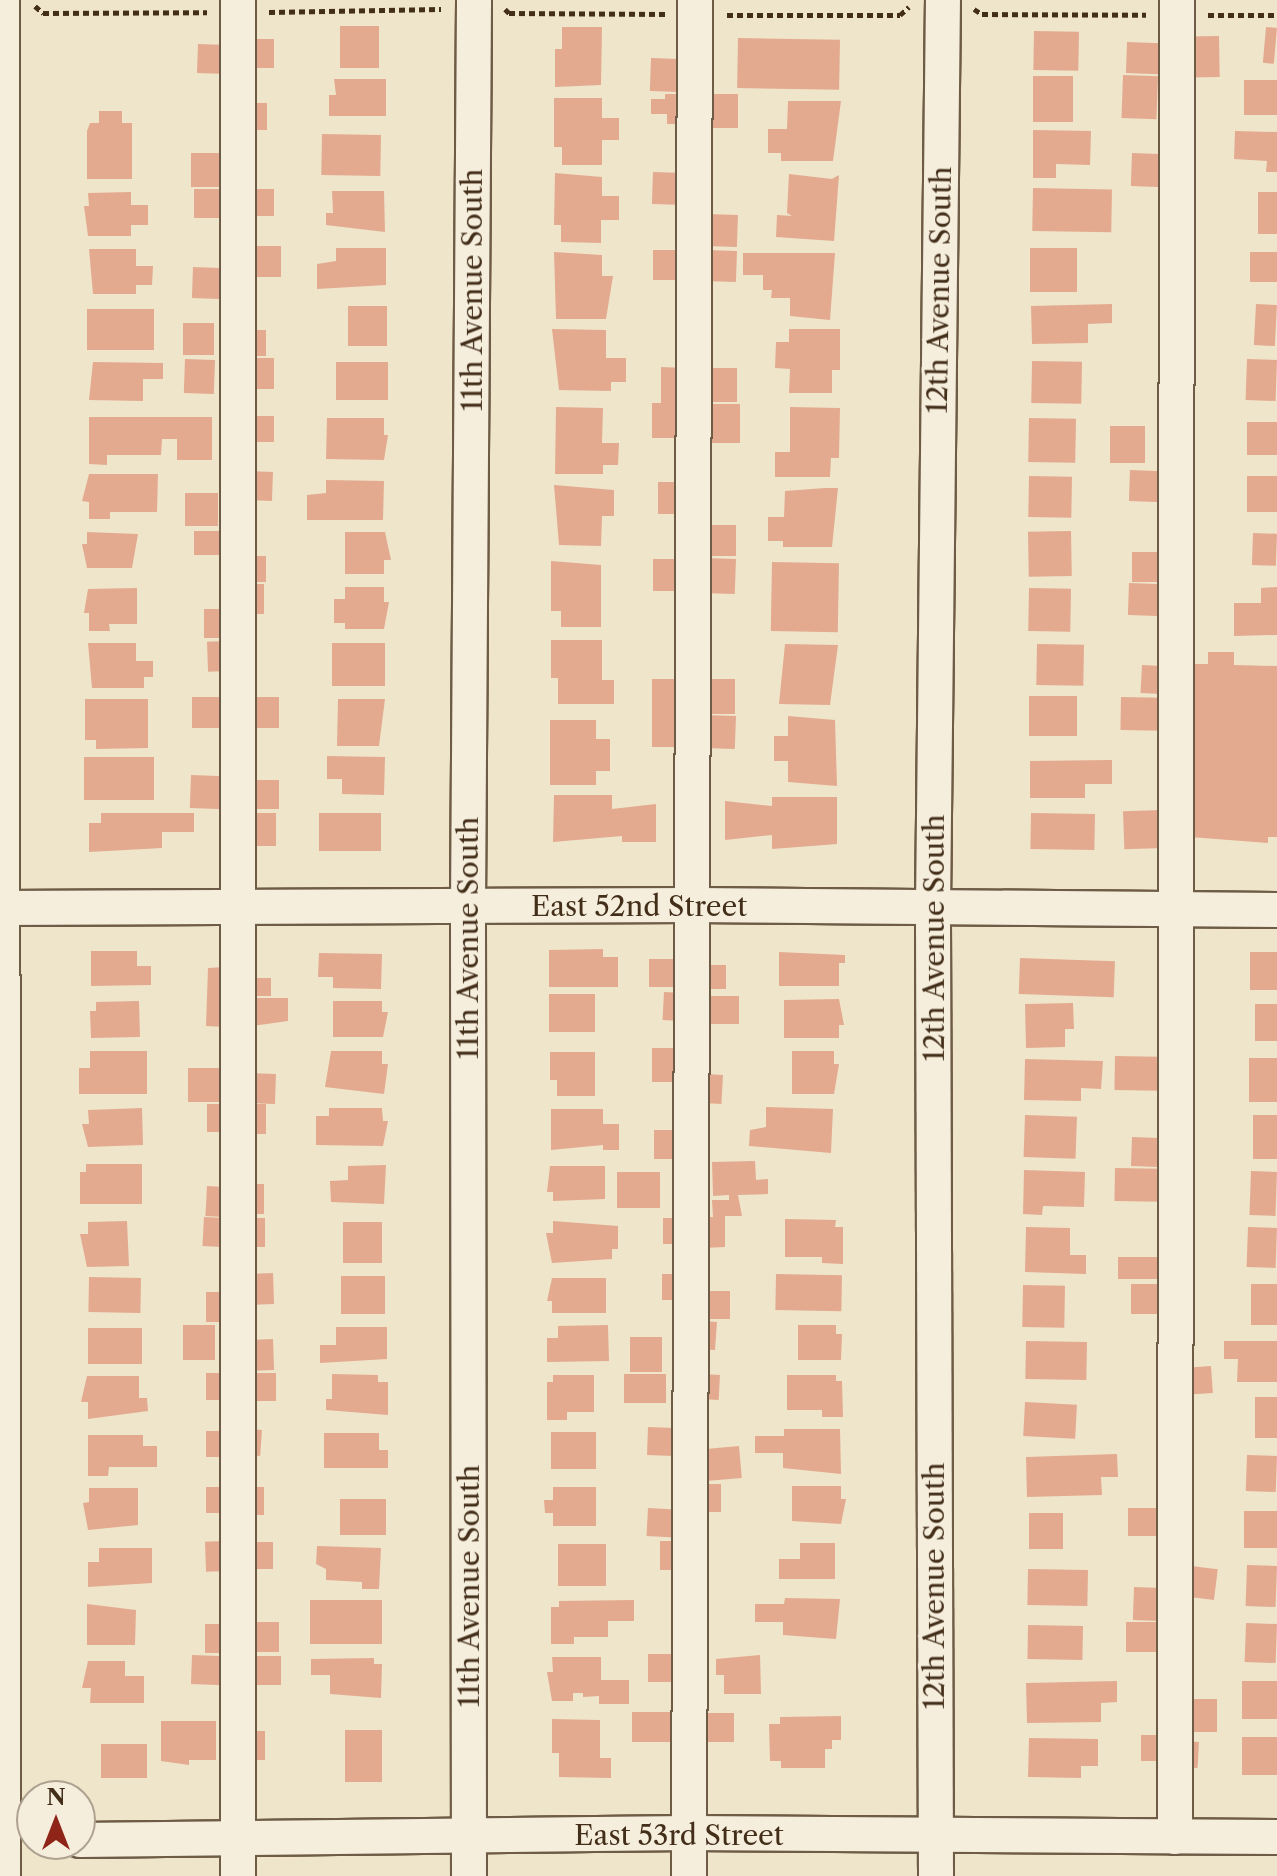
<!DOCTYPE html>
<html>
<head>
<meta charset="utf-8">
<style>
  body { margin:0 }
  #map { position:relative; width:1277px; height:1876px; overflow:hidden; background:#efe5cb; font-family:"Libre Caslon Text",serif }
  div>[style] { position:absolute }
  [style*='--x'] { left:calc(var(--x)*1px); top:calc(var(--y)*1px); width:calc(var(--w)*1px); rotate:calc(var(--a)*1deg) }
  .building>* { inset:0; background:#e3aa90; transform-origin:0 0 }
  .path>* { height:5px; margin-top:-2.5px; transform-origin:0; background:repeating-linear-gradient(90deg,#432e19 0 6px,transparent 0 10px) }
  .roads { filter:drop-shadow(2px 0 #6e5c46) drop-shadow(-2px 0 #6e5c46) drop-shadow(0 2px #6e5c46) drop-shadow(0 -2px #6e5c46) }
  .minor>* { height:34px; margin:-17px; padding:0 17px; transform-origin:17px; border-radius:17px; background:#f5eedd }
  span { translate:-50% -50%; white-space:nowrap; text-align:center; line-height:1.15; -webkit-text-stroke:6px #f5eedd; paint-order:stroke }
  .street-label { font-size:28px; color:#432e19 }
  .north { position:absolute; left:16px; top:1780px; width:80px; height:80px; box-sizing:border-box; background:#f5eedd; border:2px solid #aea18f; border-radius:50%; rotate:0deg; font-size:22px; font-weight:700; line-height:32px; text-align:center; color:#432e19 }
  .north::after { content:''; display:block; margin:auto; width:28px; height:36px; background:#8f2418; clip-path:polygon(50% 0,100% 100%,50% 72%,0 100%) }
</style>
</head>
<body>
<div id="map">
  <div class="building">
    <i style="left:340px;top:26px;width:39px;height:42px"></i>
    <i style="clip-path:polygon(562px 27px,602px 27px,601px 85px,555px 87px,555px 49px,562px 49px)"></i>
    <i style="left:1266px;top:27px;width:11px;height:36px;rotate:5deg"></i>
    <i style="left:1034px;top:31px;width:45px;height:39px;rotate:1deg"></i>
    <i style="left:1219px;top:36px;width:41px;height:29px;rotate:89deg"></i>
    <i style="left:738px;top:38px;width:102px;height:50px;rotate:1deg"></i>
    <i style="left:247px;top:39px;width:27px;height:29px"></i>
    <i style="left:1127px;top:42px;width:33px;height:31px;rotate:2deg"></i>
    <i style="left:198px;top:44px;width:29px;height:29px;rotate:2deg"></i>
    <i style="left:651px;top:58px;width:35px;height:33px;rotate:2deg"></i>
    <i style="left:1123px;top:75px;width:35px;height:43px;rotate:2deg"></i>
    <i style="left:1033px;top:76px;width:40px;height:46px"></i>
    <i style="clip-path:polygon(334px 79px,386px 79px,386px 116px,329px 116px,329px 95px,336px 95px)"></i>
    <i style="left:1244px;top:80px;width:33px;height:35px"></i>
    <i style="clip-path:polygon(665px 94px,686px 94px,686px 124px,667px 124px,667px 114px,651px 114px,651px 99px,665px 99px)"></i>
    <i style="left:706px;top:94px;width:32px;height:34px"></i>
    <i style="clip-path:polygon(554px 98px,602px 98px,602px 118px,619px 118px,619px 140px,602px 140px,602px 165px,562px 165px,562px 147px,554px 147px)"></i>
    <i style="clip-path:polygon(788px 101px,841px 101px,833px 161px,781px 161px,781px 153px,768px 153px,768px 129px,787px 129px)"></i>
    <i style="left:250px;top:103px;width:17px;height:27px"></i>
    <i style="clip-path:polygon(99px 111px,122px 111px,122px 123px,132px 123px,132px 179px,87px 179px,87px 131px,90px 123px,99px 123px)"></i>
    <i style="clip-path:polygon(1033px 130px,1091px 131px,1090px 165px,1056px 164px,1056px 178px,1033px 178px)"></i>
    <i style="clip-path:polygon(1235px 131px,1277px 132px,1277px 172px,1266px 172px,1267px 161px,1234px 159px)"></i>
    <i style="left:322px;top:134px;width:59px;height:41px;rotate:1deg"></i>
    <i style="left:191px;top:153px;width:35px;height:34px"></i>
    <i style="left:1132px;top:153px;width:33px;height:33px;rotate:2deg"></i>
    <i style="left:653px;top:172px;width:32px;height:32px;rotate:2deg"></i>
    <i style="clip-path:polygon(555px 173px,602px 177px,602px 196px,619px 196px,619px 220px,601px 220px,601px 243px,561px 242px,561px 225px,554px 225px)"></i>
    <i style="clip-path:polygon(789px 174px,832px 179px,839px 175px,834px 241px,776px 237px,777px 215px,792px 216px,787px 213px)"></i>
    <i style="left:1033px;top:188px;width:79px;height:43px;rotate:1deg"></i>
    <i style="left:194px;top:189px;width:32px;height:29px"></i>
    <i style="left:248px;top:189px;width:26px;height:27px"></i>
    <i style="clip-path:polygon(332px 191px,384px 191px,385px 232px,326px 225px,326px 213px,333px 213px)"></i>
    <i style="clip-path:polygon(131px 192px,131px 205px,148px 205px,148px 225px,131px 225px,131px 236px,88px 236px,84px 206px,89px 206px,88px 193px)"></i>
    <i style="left:1277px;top:192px;width:42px;height:19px;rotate:90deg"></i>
    <i style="left:706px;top:214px;width:32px;height:32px;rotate:2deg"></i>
    <i style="left:246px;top:246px;width:35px;height:31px"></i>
    <i style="clip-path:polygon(336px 248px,386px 248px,386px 285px,317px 289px,317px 264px,336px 261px)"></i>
    <i style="left:1030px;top:248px;width:47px;height:44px"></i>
    <i style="clip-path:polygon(89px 249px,136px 249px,136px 266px,153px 266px,152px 285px,136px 285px,136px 294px,93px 294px)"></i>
    <i style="left:653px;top:250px;width:31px;height:30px"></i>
    <i style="left:705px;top:250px;width:32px;height:31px;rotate:2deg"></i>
    <i style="clip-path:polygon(554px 252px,602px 255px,602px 276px,613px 276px,606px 319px,556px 319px)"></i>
    <i style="left:1250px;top:252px;width:27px;height:30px"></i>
    <i style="clip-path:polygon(743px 253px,835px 253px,830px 320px,790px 316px,790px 298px,771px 298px,772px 290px,763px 290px,763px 275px,743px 275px)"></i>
    <i style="left:193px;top:267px;width:33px;height:31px;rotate:2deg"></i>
    <i style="clip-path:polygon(1112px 304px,1112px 323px,1088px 324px,1088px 343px,1032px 344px,1031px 306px)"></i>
    <i style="left:1256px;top:304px;width:21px;height:41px;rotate:3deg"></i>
    <i style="left:348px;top:306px;width:39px;height:40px"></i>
    <i style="left:87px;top:309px;width:67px;height:41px"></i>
    <i style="left:183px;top:323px;width:31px;height:32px"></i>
    <i style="clip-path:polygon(552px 329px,606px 330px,606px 358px,626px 358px,626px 382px,611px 382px,611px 391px,559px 390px)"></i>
    <i style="clip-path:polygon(789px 329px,840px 329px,840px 370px,832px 370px,832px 393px,789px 393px,790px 369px,775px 368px,776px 342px,789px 342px)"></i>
    <i style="left:246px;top:330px;width:20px;height:26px"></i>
    <i style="left:247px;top:358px;width:27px;height:31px"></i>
    <i style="left:185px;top:359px;width:30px;height:34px;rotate:2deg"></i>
    <i style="left:1247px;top:359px;width:30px;height:41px;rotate:2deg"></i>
    <i style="left:1032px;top:361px;width:50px;height:42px;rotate:1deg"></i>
    <i style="clip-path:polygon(93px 362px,163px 363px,163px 379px,143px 379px,143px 401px,89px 400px)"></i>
    <i style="left:336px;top:362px;width:52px;height:38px"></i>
    <i style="clip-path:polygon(661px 367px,685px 368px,685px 438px,652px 438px,652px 403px,661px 403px)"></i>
    <i style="left:705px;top:368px;width:32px;height:34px"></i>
    <i style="left:705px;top:404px;width:35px;height:39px"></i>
    <i style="clip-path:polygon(556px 407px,603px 408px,602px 443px,619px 443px,618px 465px,603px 465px,603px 474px,555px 474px)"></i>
    <i style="clip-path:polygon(790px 407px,840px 408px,839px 458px,831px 458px,830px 477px,775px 477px,775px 452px,790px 452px)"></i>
    <i style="left:246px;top:416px;width:28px;height:26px"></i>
    <i style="clip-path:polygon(89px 417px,212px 417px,212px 460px,177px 460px,177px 439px,162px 439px,161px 455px,107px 455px,107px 465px,89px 464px)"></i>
    <i style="clip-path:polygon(327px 418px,384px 418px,384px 435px,388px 435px,384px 460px,326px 459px)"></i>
    <i style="left:1029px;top:418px;width:47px;height:44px;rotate:1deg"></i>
    <i style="left:1247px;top:422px;width:30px;height:33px"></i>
    <i style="left:1110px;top:426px;width:35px;height:37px"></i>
    <i style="left:1130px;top:470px;width:33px;height:31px;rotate:2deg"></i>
    <i style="left:246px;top:471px;width:27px;height:29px;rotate:2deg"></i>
    <i style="clip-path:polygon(89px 474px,158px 474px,157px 512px,110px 512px,110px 519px,89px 519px,89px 502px,82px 501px)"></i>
    <i style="left:1029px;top:476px;width:43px;height:41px;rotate:1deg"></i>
    <i style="left:1247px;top:476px;width:30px;height:36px"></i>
    <i style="clip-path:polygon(326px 480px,384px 481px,383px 520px,307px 520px,307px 495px,326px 493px)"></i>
    <i style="left:658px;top:482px;width:27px;height:32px"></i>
    <i style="clip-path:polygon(554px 485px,614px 490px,614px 516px,602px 516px,601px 546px,559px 545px)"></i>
    <i style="clip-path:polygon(825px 488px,838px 488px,832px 547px,783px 547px,783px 541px,768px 541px,768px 517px,784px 517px,785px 491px)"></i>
    <i style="left:185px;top:493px;width:33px;height:33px"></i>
    <i style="left:704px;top:525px;width:32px;height:31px"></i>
    <i style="left:194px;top:531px;width:27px;height:24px"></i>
    <i style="left:1071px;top:531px;width:45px;height:43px;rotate:89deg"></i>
    <i style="clip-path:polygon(87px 532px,138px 534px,132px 568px,87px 568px,82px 544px,87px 544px)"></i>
    <i style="clip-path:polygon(345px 532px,385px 532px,391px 560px,384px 560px,384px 574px,345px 574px)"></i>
    <i style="left:1253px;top:533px;width:24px;height:32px;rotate:2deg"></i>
    <i style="left:1132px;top:552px;width:31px;height:30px"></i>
    <i style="left:247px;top:556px;width:19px;height:26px"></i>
    <i style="left:704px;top:558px;width:32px;height:35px;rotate:2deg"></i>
    <i style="left:653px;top:559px;width:32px;height:32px"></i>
    <i style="clip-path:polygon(551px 561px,601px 565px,601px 627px,561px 627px,561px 611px,551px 611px)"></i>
    <i style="left:772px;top:562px;width:67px;height:69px;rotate:1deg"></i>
    <i style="left:1129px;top:583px;width:36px;height:32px;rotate:2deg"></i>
    <i style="left:246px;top:584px;width:18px;height:30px"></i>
    <i style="clip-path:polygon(345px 587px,384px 587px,384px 602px,389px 602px,384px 629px,345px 629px,345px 623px,334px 623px,334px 599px,345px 599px)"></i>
    <i style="clip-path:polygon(1277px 587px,1277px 635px,1234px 636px,1234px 603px,1261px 603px,1261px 588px)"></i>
    <i style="clip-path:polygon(137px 588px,137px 624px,109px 624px,110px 631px,89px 631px,89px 613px,84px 613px,88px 589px)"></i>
    <i style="left:1029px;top:588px;width:42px;height:43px;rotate:1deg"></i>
    <i style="left:204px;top:609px;width:22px;height:29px"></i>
    <i style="clip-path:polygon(551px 640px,602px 640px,602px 680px,614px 680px,614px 704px,558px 704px,558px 678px,551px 678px)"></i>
    <i style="left:226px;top:641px;width:30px;height:19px;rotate:88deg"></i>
    <i style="clip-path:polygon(88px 643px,136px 643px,136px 661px,153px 661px,153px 677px,144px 677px,144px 688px,92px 688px)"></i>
    <i style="left:332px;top:643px;width:53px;height:43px"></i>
    <i style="clip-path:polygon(785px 644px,838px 645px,830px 705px,779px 704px)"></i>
    <i style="left:1037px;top:644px;width:47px;height:41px;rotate:1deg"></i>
    <i style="clip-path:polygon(1208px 652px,1234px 652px,1234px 665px,1277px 666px,1277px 837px,1268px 837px,1268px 843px,1190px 837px,1194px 664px,1208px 664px)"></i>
    <i style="left:1142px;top:665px;width:20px;height:28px;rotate:3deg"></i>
    <i style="left:652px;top:679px;width:32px;height:68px"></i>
    <i style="left:704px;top:679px;width:31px;height:35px"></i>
    <i style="left:1029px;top:696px;width:48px;height:40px"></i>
    <i style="left:192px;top:697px;width:34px;height:31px"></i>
    <i style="left:247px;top:697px;width:32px;height:31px"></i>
    <i style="left:1121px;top:697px;width:42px;height:33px;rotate:1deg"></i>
    <i style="clip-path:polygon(85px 699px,148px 699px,148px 748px,96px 749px,96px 740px,85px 740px)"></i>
    <i style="clip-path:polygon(338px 699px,385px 699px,379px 746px,337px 746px)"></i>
    <i style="left:704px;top:715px;width:32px;height:33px;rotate:2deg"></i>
    <i style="clip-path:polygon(788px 716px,835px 720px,837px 786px,788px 782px,788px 761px,774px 761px,774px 736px,788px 736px)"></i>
    <i style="clip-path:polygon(550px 720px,596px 720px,596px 739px,610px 739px,610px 771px,596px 771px,596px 785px,550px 785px)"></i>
    <i style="clip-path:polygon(327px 756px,385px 757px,384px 795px,342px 794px,342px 779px,327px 779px)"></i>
    <i style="left:154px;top:757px;width:43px;height:70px;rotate:90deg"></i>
    <i style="clip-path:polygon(1112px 760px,1112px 784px,1085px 784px,1085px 798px,1030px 798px,1030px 761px)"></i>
    <i style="left:191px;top:775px;width:35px;height:33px;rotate:2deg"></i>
    <i style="left:247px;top:780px;width:32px;height:29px"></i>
    <i style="clip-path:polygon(554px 795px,612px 795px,612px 809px,656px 804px,656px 842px,622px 842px,622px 836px,553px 842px)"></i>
    <i style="clip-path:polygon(772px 797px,837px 797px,837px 844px,772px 849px,772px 835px,725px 840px,725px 801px,772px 806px)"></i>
    <i style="left:1162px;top:810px;width:38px;height:39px;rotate:88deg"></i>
    <i style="clip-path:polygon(101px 813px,194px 813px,194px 832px,162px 832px,162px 848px,89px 852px,89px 823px,101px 823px)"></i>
    <i style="left:244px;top:813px;width:32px;height:33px"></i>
    <i style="left:319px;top:813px;width:62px;height:38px"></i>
    <i style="left:1031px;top:813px;width:64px;height:36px;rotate:1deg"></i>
    <i style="clip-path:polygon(603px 949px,603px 957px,618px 957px,618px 987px,549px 987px,549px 950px)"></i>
    <i style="clip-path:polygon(91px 951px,137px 951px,137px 966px,151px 966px,151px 985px,91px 986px)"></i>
    <i style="clip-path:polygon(779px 952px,845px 955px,845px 963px,839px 963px,839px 986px,779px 986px)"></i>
    <i style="left:1250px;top:952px;width:27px;height:38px"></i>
    <i style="clip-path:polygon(319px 953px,382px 954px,381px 989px,333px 988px,333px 977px,318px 977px)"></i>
    <i style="left:1020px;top:958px;width:95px;height:36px;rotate:2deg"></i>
    <i style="left:649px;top:959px;width:34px;height:28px"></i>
    <i style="left:705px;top:965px;width:21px;height:24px"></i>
    <i style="clip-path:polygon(224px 967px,225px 1027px,206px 1026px,208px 968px)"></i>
    <i style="left:247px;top:978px;width:24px;height:18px"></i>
    <i style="left:664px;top:992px;width:20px;height:28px;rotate:3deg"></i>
    <i style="left:549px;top:994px;width:46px;height:38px"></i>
    <i style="left:705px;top:996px;width:34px;height:28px"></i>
    <i style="clip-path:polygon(246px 998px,288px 998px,288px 1021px,246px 1027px)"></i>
    <i style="clip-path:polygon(839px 999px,844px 1025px,839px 1025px,839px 1038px,784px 1038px,784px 1000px)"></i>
    <i style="clip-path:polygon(139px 1001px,140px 1037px,91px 1038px,90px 1011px,96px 1011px,96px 1002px)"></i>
    <i style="clip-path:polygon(333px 1001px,382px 1001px,382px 1012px,388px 1012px,383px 1037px,333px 1037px)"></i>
    <i style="clip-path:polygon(1073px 1003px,1074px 1029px,1065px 1029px,1065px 1047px,1026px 1048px,1025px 1004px)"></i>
    <i style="left:1255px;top:1004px;width:22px;height:37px"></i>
    <i style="left:652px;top:1048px;width:33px;height:34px"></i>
    <i style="clip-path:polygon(90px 1051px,147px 1051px,147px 1094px,79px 1094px,79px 1068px,90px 1068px)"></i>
    <i style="clip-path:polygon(331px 1051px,382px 1051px,382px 1064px,388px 1064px,384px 1094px,325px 1087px)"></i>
    <i style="clip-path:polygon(792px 1051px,834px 1051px,834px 1064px,839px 1064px,834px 1094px,792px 1094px)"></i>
    <i style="clip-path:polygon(550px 1052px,595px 1052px,595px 1096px,557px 1096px,557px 1080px,550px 1080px)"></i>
    <i style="left:1115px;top:1056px;width:43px;height:34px;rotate:1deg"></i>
    <i style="left:1249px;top:1058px;width:28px;height:44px"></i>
    <i style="clip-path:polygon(1025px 1059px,1103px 1061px,1101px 1089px,1081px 1088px,1081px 1101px,1024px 1100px)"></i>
    <i style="left:188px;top:1068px;width:38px;height:34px"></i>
    <i style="left:245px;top:1073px;width:31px;height:30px;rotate:2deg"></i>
    <i style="left:705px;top:1074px;width:18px;height:29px;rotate:3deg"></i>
    <i style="left:207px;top:1104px;width:19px;height:28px"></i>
    <i style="left:246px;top:1104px;width:20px;height:30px"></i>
    <i style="clip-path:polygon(766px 1107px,833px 1109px,831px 1153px,749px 1146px,750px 1130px,766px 1127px)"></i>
    <i style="clip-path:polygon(142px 1108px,143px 1145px,88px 1147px,82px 1124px,89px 1124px,88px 1110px)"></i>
    <i style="clip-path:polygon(329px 1108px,382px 1108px,383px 1121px,388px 1121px,383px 1146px,316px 1145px,316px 1116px,329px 1116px)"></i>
    <i style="clip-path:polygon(551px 1109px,603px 1109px,603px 1124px,619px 1124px,619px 1150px,603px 1150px,603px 1145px,551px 1150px)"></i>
    <i style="left:1025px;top:1115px;width:52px;height:42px;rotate:2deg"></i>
    <i style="left:1253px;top:1115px;width:24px;height:44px"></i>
    <i style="left:654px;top:1130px;width:28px;height:29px"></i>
    <i style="left:1132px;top:1137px;width:27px;height:29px;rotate:2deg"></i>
    <i style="clip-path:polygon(755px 1161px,756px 1180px,768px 1179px,768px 1194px,738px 1195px,742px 1216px,725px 1216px,725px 1247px,703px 1248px,703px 1217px,713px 1217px,712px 1200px,729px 1200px,729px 1195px,713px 1196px,712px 1162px)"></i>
    <i style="clip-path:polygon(86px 1164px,142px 1164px,142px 1204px,80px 1204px,80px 1172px,86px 1172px)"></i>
    <i style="clip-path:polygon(386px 1165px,384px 1204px,331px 1202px,330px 1181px,348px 1180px,348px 1166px)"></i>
    <i style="clip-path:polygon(550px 1166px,605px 1166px,605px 1199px,553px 1201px,553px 1192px,547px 1192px)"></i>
    <i style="left:1115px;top:1168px;width:45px;height:33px;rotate:1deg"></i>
    <i style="clip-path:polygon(1024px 1170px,1085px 1172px,1084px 1207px,1043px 1206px,1042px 1215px,1023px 1214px)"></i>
    <i style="left:1251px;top:1171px;width:26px;height:44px;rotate:2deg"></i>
    <i style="left:617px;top:1172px;width:43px;height:36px"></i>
    <i style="left:246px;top:1184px;width:18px;height:30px"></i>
    <i style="left:207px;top:1186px;width:18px;height:30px;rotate:3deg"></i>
    <i style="left:204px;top:1217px;width:20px;height:29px;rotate:3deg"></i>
    <i style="left:246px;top:1218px;width:19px;height:29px"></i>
    <i style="left:663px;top:1218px;width:20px;height:26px"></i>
    <i style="clip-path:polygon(785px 1219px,836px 1220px,835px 1227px,843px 1227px,843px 1264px,822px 1263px,822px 1257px,785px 1257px)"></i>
    <i style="clip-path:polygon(127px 1221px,129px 1266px,87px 1267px,80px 1234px,88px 1234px,88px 1222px)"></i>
    <i style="clip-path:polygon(553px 1221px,618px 1226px,618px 1249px,612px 1249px,612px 1259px,552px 1263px,546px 1233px,553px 1233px)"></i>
    <i style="left:343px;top:1222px;width:39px;height:41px"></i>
    <i style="clip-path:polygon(1026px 1227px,1070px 1228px,1070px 1255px,1086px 1255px,1086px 1274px,1025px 1272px)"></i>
    <i style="left:1248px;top:1227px;width:29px;height:40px;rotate:2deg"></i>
    <i style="left:1118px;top:1257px;width:41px;height:22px"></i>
    <i style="left:273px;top:1273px;width:31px;height:27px;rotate:88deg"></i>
    <i style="left:662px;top:1274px;width:20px;height:26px"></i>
    <i style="left:776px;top:1274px;width:66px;height:36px;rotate:1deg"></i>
    <i style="left:341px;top:1276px;width:44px;height:38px"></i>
    <i style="left:89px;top:1277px;width:52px;height:35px;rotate:1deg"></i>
    <i style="clip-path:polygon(552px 1278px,606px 1278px,606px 1313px,552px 1313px,552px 1301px,547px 1301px)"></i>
    <i style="left:1131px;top:1284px;width:29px;height:30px"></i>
    <i style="left:1251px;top:1284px;width:26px;height:41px"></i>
    <i style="left:1023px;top:1285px;width:42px;height:42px;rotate:1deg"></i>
    <i style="left:702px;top:1291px;width:28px;height:28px"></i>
    <i style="left:206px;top:1292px;width:19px;height:30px"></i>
    <i style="left:701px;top:1321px;width:16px;height:28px;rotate:4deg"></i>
    <i style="left:183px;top:1325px;width:32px;height:35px"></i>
    <i style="clip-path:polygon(608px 1325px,609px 1361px,547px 1362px,547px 1338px,558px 1338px,558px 1326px)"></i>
    <i style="clip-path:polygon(798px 1325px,836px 1325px,836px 1334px,842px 1334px,841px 1360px,798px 1360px)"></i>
    <i style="clip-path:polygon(336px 1327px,387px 1327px,387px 1359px,320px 1363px,320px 1345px,336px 1345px)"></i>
    <i style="left:88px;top:1328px;width:54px;height:36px"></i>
    <i style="left:630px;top:1337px;width:32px;height:35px"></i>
    <i style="left:273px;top:1339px;width:31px;height:28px;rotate:88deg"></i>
    <i style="left:1026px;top:1341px;width:61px;height:38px;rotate:1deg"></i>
    <i style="clip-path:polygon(1224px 1341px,1277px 1341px,1277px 1382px,1237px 1382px,1238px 1359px,1224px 1359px)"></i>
    <i style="left:1211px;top:1366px;width:27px;height:31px;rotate:86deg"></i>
    <i style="left:206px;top:1373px;width:20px;height:27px"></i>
    <i style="left:246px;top:1373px;width:30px;height:28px"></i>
    <i style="clip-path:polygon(332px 1374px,378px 1375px,378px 1382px,388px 1382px,388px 1415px,326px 1410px,326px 1399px,332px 1399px)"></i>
    <i style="left:624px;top:1374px;width:42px;height:29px"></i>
    <i style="left:702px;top:1374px;width:18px;height:25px;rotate:3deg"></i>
    <i style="clip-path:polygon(553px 1375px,594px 1375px,594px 1412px,567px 1412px,567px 1420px,547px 1420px,547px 1382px,553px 1382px)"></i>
    <i style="clip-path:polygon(787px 1375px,836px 1375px,836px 1381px,842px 1381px,843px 1417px,822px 1417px,822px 1410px,787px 1410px)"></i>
    <i style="clip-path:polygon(87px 1376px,139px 1376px,139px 1398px,147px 1398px,148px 1411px,88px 1419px,88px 1402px,81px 1402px)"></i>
    <i style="left:1255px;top:1397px;width:22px;height:41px"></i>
    <i style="left:1025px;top:1402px;width:52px;height:34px;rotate:3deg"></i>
    <i style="left:648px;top:1427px;width:33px;height:28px;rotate:2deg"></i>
    <i style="left:246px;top:1429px;width:16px;height:26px;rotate:4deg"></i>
    <i style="clip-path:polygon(784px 1429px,840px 1429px,841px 1474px,783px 1468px,783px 1453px,755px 1453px,755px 1436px,784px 1436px)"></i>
    <i style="left:206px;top:1431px;width:19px;height:26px"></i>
    <i style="left:551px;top:1432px;width:45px;height:37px"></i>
    <i style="clip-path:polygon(324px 1433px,379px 1433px,379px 1450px,388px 1450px,388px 1468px,324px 1468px)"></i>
    <i style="clip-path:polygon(88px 1435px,143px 1435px,143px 1446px,157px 1446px,157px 1467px,109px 1467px,108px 1476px,88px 1476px)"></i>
    <i style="left:739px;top:1446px;width:32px;height:36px;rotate:85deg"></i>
    <i style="clip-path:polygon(1117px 1454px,1118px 1477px,1101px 1477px,1102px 1495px,1027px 1497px,1026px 1457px)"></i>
    <i style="left:1247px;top:1455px;width:30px;height:36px;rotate:2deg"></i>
    <i style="left:702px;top:1484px;width:19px;height:28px"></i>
    <i style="clip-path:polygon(792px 1486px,841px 1486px,841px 1499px,846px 1499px,841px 1524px,792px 1521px)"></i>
    <i style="left:206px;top:1487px;width:19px;height:26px"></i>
    <i style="left:245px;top:1487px;width:19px;height:28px"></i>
    <i style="clip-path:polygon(553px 1487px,596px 1487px,596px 1526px,553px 1526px,553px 1513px,545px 1513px,544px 1500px,553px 1500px)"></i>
    <i style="clip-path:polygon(89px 1488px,138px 1488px,138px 1525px,88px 1530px,83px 1503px,89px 1502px)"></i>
    <i style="left:386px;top:1499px;width:36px;height:46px;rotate:90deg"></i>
    <i style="left:648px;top:1508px;width:33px;height:28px;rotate:3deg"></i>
    <i style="left:1128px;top:1508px;width:29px;height:28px"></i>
    <i style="left:1244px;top:1511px;width:33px;height:37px"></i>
    <i style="left:1029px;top:1513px;width:34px;height:36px"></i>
    <i style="left:225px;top:1541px;width:30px;height:20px;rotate:88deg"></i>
    <i style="left:660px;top:1541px;width:22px;height:29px"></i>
    <i style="left:245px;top:1542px;width:28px;height:27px"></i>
    <i style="clip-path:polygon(800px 1543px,835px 1543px,835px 1579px,779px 1579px,779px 1559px,800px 1559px)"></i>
    <i style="left:558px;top:1544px;width:48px;height:42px"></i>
    <i style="clip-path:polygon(317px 1546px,381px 1548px,379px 1589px,362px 1589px,362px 1582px,326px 1580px,326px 1569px,316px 1564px)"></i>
    <i style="clip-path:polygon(99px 1548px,152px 1548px,152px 1583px,88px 1587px,88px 1562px,99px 1562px)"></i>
    <i style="left:1183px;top:1565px;width:35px;height:31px;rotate:7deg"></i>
    <i style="left:1247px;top:1565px;width:30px;height:41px;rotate:2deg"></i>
    <i style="left:1028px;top:1569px;width:60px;height:36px;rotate:1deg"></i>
    <i style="left:1134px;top:1587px;width:27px;height:33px;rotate:2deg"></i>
    <i style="clip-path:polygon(785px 1598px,840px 1599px,836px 1639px,783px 1635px,783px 1622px,755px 1622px,755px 1604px,784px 1604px)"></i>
    <i style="left:382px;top:1600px;width:44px;height:72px;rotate:90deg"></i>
    <i style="clip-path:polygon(634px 1600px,634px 1621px,608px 1621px,608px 1637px,574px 1637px,574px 1644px,551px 1644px,551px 1607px,559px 1607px,559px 1601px)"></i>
    <i style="clip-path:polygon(87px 1604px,136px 1610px,135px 1645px,87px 1645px)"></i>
    <i style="left:246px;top:1622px;width:33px;height:30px"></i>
    <i style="left:1126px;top:1622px;width:33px;height:30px"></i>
    <i style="left:1246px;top:1623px;width:31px;height:39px;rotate:2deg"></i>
    <i style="left:205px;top:1624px;width:20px;height:29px"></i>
    <i style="left:1028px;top:1625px;width:55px;height:34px;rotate:1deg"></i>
    <i style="left:648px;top:1654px;width:33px;height:28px"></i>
    <i style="left:192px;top:1655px;width:33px;height:29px;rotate:2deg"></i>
    <i style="clip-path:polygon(760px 1655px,761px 1694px,724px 1694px,724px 1675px,716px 1675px,716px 1659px)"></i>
    <i style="left:247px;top:1656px;width:34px;height:29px"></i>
    <i style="clip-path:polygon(552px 1657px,601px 1657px,601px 1680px,629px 1680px,629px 1704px,599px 1704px,599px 1696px,583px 1697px,583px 1693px,573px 1693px,573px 1701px,552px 1701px,547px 1672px,553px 1672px)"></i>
    <i style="clip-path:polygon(374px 1658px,374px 1664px,382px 1664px,381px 1698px,330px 1694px,330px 1675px,311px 1675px,311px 1659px)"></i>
    <i style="clip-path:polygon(88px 1661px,125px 1661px,125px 1676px,144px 1676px,144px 1703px,90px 1703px,91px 1688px,82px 1688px)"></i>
    <i style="clip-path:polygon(1117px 1681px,1117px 1702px,1101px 1703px,1101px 1722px,1027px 1723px,1026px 1683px)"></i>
    <i style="left:1277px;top:1681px;width:38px;height:35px;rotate:90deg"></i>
    <i style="left:1217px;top:1699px;width:33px;height:37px;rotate:90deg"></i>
    <i style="left:632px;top:1712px;width:47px;height:30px"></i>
    <i style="left:734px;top:1713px;width:29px;height:31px;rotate:90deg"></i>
    <i style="clip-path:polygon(841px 1716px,841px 1740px,832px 1740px,832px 1749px,825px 1749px,825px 1768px,781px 1768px,781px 1761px,770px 1761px,769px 1724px,780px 1724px,780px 1717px)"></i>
    <i style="clip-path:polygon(552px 1719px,600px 1720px,600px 1758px,611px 1758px,611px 1778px,559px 1777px,559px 1753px,552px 1753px)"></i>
    <i style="clip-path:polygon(161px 1721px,216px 1721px,216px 1760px,189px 1760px,189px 1765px,161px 1761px)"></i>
    <i style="left:345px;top:1730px;width:37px;height:52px"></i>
    <i style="left:245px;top:1731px;width:20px;height:29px"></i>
    <i style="left:1141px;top:1735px;width:18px;height:26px"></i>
    <i style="left:1277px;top:1737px;width:38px;height:35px;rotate:90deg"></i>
    <i style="clip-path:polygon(1029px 1738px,1098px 1739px,1098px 1766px,1081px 1766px,1081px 1778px,1028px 1777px)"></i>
    <i style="left:1180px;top:1741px;width:19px;height:26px;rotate:3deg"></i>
    <i style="left:101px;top:1744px;width:46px;height:34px"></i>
  </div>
  <div class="path">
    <i style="--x:35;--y:6;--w:11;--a:41"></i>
    <i style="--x:43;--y:13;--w:164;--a:-0.3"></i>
    <i style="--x:505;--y:9;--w:6;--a:45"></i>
    <i style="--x:509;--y:13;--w:156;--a:0.4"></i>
    <i style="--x:974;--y:9;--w:9;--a:32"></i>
    <i style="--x:982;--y:14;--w:164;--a:0.3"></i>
    <i style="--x:269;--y:12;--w:172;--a:-1"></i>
    <i style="--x:727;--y:15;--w:173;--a:0"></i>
    <i style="--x:900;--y:15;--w:12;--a:-42"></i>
    <i style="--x:1208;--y:15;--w:69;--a:0"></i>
  </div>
  <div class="roads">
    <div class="minor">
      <i style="--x:2;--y:0;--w:1876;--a:89.97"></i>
      <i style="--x:238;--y:0;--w:1876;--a:90"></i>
      <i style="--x:0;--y:908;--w:695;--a:-0.25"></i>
      <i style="--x:695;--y:905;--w:582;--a:0.49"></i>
      <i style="--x:1175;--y:1837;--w:1837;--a:-89.94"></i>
      <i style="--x:80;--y:1840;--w:609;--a:-0.66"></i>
      <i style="--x:689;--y:1833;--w:588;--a:0.39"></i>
      <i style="--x:469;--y:1876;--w:969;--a:-90.06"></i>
      <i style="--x:468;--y:907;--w:907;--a:-89.62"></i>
      <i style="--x:689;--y:1876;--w:1876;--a:-89.82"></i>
      <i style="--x:936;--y:1876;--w:969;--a:-90.18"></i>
      <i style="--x:933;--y:907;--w:907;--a:-89.37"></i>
    </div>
  </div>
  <div class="street-label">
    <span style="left:472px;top:290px;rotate:-90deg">11th Avenue South</span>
    <span style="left:939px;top:290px;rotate:-89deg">12th Avenue South</span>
    <span style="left:639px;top:906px">East 52nd Street</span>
    <span style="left:468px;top:938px;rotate:-90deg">11th Avenue South</span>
    <span style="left:934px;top:938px;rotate:-90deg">12th Avenue South</span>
    <span style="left:469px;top:1586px;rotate:-90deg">11th Avenue South</span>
    <span style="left:934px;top:1586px;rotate:-90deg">12th Avenue South</span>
    <span style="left:679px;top:1835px">East 53rd Street</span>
  </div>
  <div class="north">N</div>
</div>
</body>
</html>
